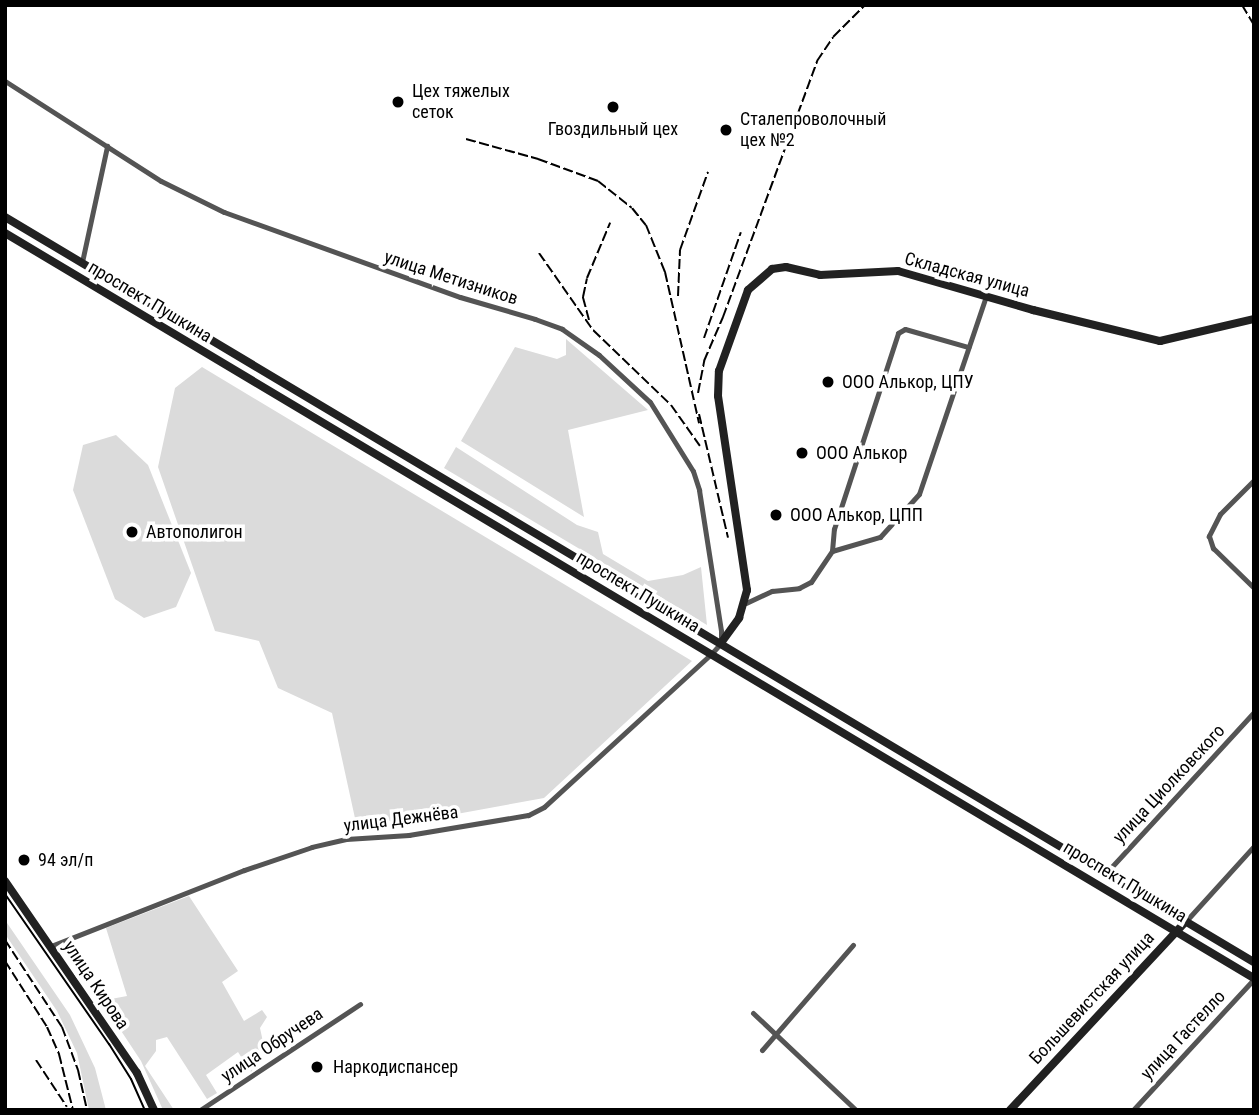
<!DOCTYPE html>
<html>
<head>
<meta charset="utf-8">
<style>
  body { margin:0 }
  #map { position:relative; width:1259px; height:1115px; overflow:hidden; background:#fff; font-family:"Roboto Condensed",sans-serif }
  div>[style] { position:absolute }
  [style*='--x'] { left:calc(var(--x)*1px); top:calc(var(--y)*1px); width:calc(var(--w)*1px); rotate:calc(var(--a)*1deg) }
  .green>* { inset:0; background:#dbdbdb }
  .street>* { height:5px; margin:-2.5px; padding:0 2.5px; transform-origin:2.5px; border-radius:2.5px; background:#545454 }
  .secondary>* { height:8px; margin:-4px; padding:0 4px; transform-origin:4px; border-radius:4px; background:#212121 }
  .tram>* { height:2px; margin:-1px; padding:0 1px; transform-origin:1px; border-radius:1px; background:#000 }
  .rail>* { height:2px; margin-top:-1px; transform-origin:0; background:repeating-linear-gradient(90deg,#000 0 10px,transparent 0 13.5px) }
  .dots>* { width:19px; height:19px; translate:-50% -50%; box-sizing:border-box; border:4px solid #fff; border-radius:50% }
  span { translate:-50% -50%; white-space:nowrap; text-align:center; line-height:1.15; -webkit-text-stroke:7px #fff; paint-order:stroke }
  .poi-label { font-size:18px; color:#000 }
  .left { translate:0 -50%; text-align:left }
  .street-label { font-size:18px; color:#000 }
  .frame { position:absolute; inset:0; border:7px solid #000; pointer-events:none }
</style>
</head>
<body>
<div id="map">
  <div class="green">
    <i style="clip-path:polygon(566px 339px,648px 410px,568px 430px,584px 517px,461px 441px,515px 347px,557px 359px,566px 355px)"></i>
    <i style="clip-path:polygon(202px 367px,692px 661px,544px 798px,358px 832px,332px 713px,278px 688px,259px 641px,215px 631px,158px 467px,175px 388px)"></i>
    <i style="clip-path:polygon(116px 435px,148px 465px,191px 573px,176px 607px,144px 618px,115px 599px,73px 490px,83px 445px)"></i>
    <i style="clip-path:polygon(456px 447px,577px 525px,598px 532px,603px 554px,648px 581px,683px 575px,701px 567px,707px 625px,444px 468px)"></i>
    <i style="clip-path:polygon(189px 896px,238px 971px,222px 982px,244px 1021px,262px 1010px,267px 1017px,260px 1028px,263px 1042px,261px 1058px,251px 1072px,238px 1052px,206px 1075px,217px 1093px,207px 1099px,167px 1037px,156px 1040px,156px 1051px,145px 1066px,174px 1110px,163px 1110px,141px 1061px,104px 1005px,111px 999px,127px 996px,106px 928px)"></i>
    <i style="clip-path:polygon(5px 920px,70px 1015px,95px 1068px,106px 1110px,89px 1110px,77px 1053px,57px 1011px,5px 934px)"></i>
  </div>
  <div class="street">
    <i style="--x:5;--y:81;--w:185;--a:32.7"></i>
    <i style="--x:161;--y:181;--w:70;--a:26.2"></i>
    <i style="--x:224;--y:212;--w:251;--a:19.8"></i>
    <i style="--x:460;--y:297;--w:78;--a:16.3"></i>
    <i style="--x:535;--y:319;--w:29;--a:20"></i>
    <i style="--x:562;--y:329;--w:45;--a:35.1"></i>
    <i style="--x:599;--y:355;--w:69;--a:42.7"></i>
    <i style="--x:650;--y:402;--w:81;--a:58.1"></i>
    <i style="--x:693;--y:471;--w:20;--a:72"></i>
    <i style="--x:699;--y:490;--w:143;--a:81.1"></i>
    <i style="--x:721;--y:631;--w:12;--a:90"></i>
    <i style="--x:721;--y:643;--w:15;--a:132"></i>
    <i style="--x:711;--y:654;--w:226;--a:137.5"></i>
    <i style="--x:544;--y:807;--w:18;--a:153"></i>
    <i style="--x:528;--y:815;--w:121;--a:170.5"></i>
    <i style="--x:409;--y:835;--w:63;--a:176.4"></i>
    <i style="--x:346;--y:839;--w:35;--a:167"></i>
    <i style="--x:312;--y:847;--w:72;--a:161.3"></i>
    <i style="--x:244;--y:870;--w:207;--a:158.5"></i>
    <i style="--x:82;--y:262;--w:119;--a:-77.8"></i>
    <i style="--x:1254;--y:480;--w:48;--a:135"></i>
    <i style="--x:1220;--y:514;--w:25;--a:117"></i>
    <i style="--x:1209;--y:536;--w:13;--a:72"></i>
    <i style="--x:1213;--y:548;--w:57;--a:44.3"></i>
    <i style="--x:832;--y:551;--w:50;--a:-16.3"></i>
    <i style="--x:880;--y:537;--w:58;--a:-47.8"></i>
    <i style="--x:919;--y:494;--w:209;--a:-71.3"></i>
    <i style="--x:746;--y:603;--w:29;--a:-25"></i>
    <i style="--x:772;--y:591;--w:27;--a:-6"></i>
    <i style="--x:799;--y:588;--w:13;--a:-27"></i>
    <i style="--x:811;--y:582;--w:37;--a:-56"></i>
    <i style="--x:832;--y:551;--w:22;--a:-85"></i>
    <i style="--x:834;--y:529;--w:206;--a:-71.9"></i>
    <i style="--x:898;--y:333;--w:8;--a:-30"></i>
    <i style="--x:905;--y:329;--w:66;--a:15.9"></i>
    <i style="--x:1106;--y:873;--w:219;--a:-47.4"></i>
    <i style="--x:1186;--y:921;--w:101;--a:-47.8"></i>
    <i style="--x:753;--y:1013;--w:141;--a:43.3"></i>
    <i style="--x:762;--y:1050;--w:139;--a:-49.1"></i>
    <i style="--x:200;--y:1110;--w:192;--a:-33.5"></i>
    <i style="--x:1133;--y:1110;--w:178;--a:-47.3"></i>
  </div>
  <div class="secondary">
    <i style="--x:5;--y:217;--w:1454;--a:30.82"></i>
    <i style="--x:5;--y:233;--w:1454;--a:30.82"></i>
    <i style="--x:721;--y:643;--w:31;--a:-54"></i>
    <i style="--x:739;--y:618;--w:29;--a:-74"></i>
    <i style="--x:747;--y:590;--w:196;--a:-98.5"></i>
    <i style="--x:718;--y:396;--w:25;--a:-88"></i>
    <i style="--x:719;--y:371;--w:86;--a:-70.3"></i>
    <i style="--x:748;--y:290;--w:32;--a:-41"></i>
    <i style="--x:772;--y:269;--w:14;--a:-8"></i>
    <i style="--x:786;--y:267;--w:35;--a:13"></i>
    <i style="--x:820;--y:275;--w:78;--a:-2.9"></i>
    <i style="--x:898;--y:271;--w:141;--a:16.1"></i>
    <i style="--x:1033;--y:310;--w:131;--a:13.7"></i>
    <i style="--x:1160;--y:341;--w:97;--a:-13.2"></i>
    <i style="--x:5;--y:881;--w:233;--a:55.5"></i>
    <i style="--x:137;--y:1073;--w:41;--a:65.3"></i>
    <i style="--x:1010;--y:1110;--w:258;--a:-47"></i>
  </div>
  <div class="tram">
    <i style="--x:5;--y:894;--w:183;--a:55.3"></i>
    <i style="--x:109;--y:1044;--w:41;--a:57.8"></i>
    <i style="--x:131;--y:1079;--w:34;--a:66"></i>
  </div>
  <div class="rail">
    <i style="--x:1242;--y:5;--w:23;--a:59"></i>
    <i style="--x:466;--y:139;--w:75;--a:15.5"></i>
    <i style="--x:538;--y:159;--w:64;--a:20.1"></i>
    <i style="--x:598;--y:181;--w:43;--a:38.5"></i>
    <i style="--x:632;--y:208;--w:22;--a:51"></i>
    <i style="--x:646;--y:225;--w:51;--a:68"></i>
    <i style="--x:665;--y:272;--w:155;--a:77.3"></i>
    <i style="--x:539;--y:253;--w:94;--a:55"></i>
    <i style="--x:593;--y:330;--w:108;--a:43.9"></i>
    <i style="--x:671;--y:405;--w:50;--a:54.7"></i>
    <i style="--x:678;--y:296;--w:46;--a:-87.5"></i>
    <i style="--x:680;--y:250;--w:83;--a:-70.3"></i>
    <i style="--x:589;--y:320;--w:24;--a:-105"></i>
    <i style="--x:583;--y:297;--w:19;--a:-78"></i>
    <i style="--x:587;--y:278;--w:60;--a:-67.3"></i>
    <i style="--x:704;--y:338;--w:112;--a:-70.8"></i>
    <i style="--x:698;--y:393;--w:33;--a:-79"></i>
    <i style="--x:704;--y:361;--w:48;--a:-66.6"></i>
    <i style="--x:723;--y:317;--w:273;--a:-69.8"></i>
    <i style="--x:817;--y:61;--w:29;--a:-56"></i>
    <i style="--x:833;--y:37;--w:45;--a:-45"></i>
    <i style="--x:699;--y:414;--w:127;--a:76.8"></i>
    <i style="--x:5;--y:940;--w:104;--a:56.8"></i>
    <i style="--x:62;--y:1027;--w:46;--a:69.6"></i>
    <i style="--x:78;--y:1070;--w:41;--a:77.3"></i>
    <i style="--x:5;--y:961;--w:78;--a:57.5"></i>
    <i style="--x:47;--y:1027;--w:30;--a:66"></i>
    <i style="--x:59;--y:1054;--w:58;--a:76"></i>
    <i style="--x:36;--y:1060;--w:56;--a:56.6"></i>
  </div>
  <div class="dots">
    <i style="left:398px;top:102px;background:#000"></i>
    <i style="left:613px;top:107px;background:#000"></i>
    <i style="left:726px;top:130px;background:#000"></i>
    <i style="left:828px;top:382px;background:#000"></i>
    <i style="left:802px;top:453px;background:#000"></i>
    <i style="left:776px;top:515px;background:#000"></i>
    <i style="left:132px;top:532px;background:#000"></i>
    <i style="left:24px;top:860px;background:#000"></i>
    <i style="left:317px;top:1067px;background:#000"></i>
  </div>
  <div class="poi-label">
    <span class="left" style="left:412px;top:102px">Цех тяжелых<br>сеток</span>
    <span class="left" style="left:740px;top:130px">Сталепроволочный<br>цех №2</span>
    <span style="left:613px;top:129px">Гвоздильный цех</span>
    <span class="left" style="left:842px;top:382px">ООО Алькор, ЦПУ</span>
    <span class="left" style="left:816px;top:453px">ООО Алькор</span>
    <span class="left" style="left:790px;top:515px">ООО Алькор, ЦПП</span>
    <span class="left" style="left:146px;top:532px">Автополигон</span>
    <span class="left" style="left:38px;top:860px">94 эл/п</span>
    <span class="left" style="left:333px;top:1067px">Наркодиспансер</span>
  </div>
  <div class="street-label">
    <span style="left:967px;top:275px;rotate:15deg">Складская улица</span>
    <span style="left:451px;top:278px;rotate:18deg">улица Метизников</span>
    <span style="left:150px;top:302px;rotate:31deg">проспект Пушкина</span>
    <span style="left:638px;top:592px;rotate:31deg">проспект Пушкина</span>
    <span style="left:1169px;top:784px;rotate:-47deg">улица Циолковского</span>
    <span style="left:401px;top:819px;rotate:-7deg">улица Дежнёва</span>
    <span style="left:1125px;top:882px;rotate:31deg">проспект Пушкина</span>
    <span style="left:96px;top:985px;rotate:56deg">улица Кирова</span>
    <span style="left:1092px;top:998px;rotate:-47deg">Большевистская улица</span>
    <span style="left:1183px;top:1035px;rotate:-47deg">улица Гастелло</span>
    <span style="left:272px;top:1045px;rotate:-34deg">улица Обручева</span>
  </div>
  <div class="frame"></div>
</div>
</body>
</html>
